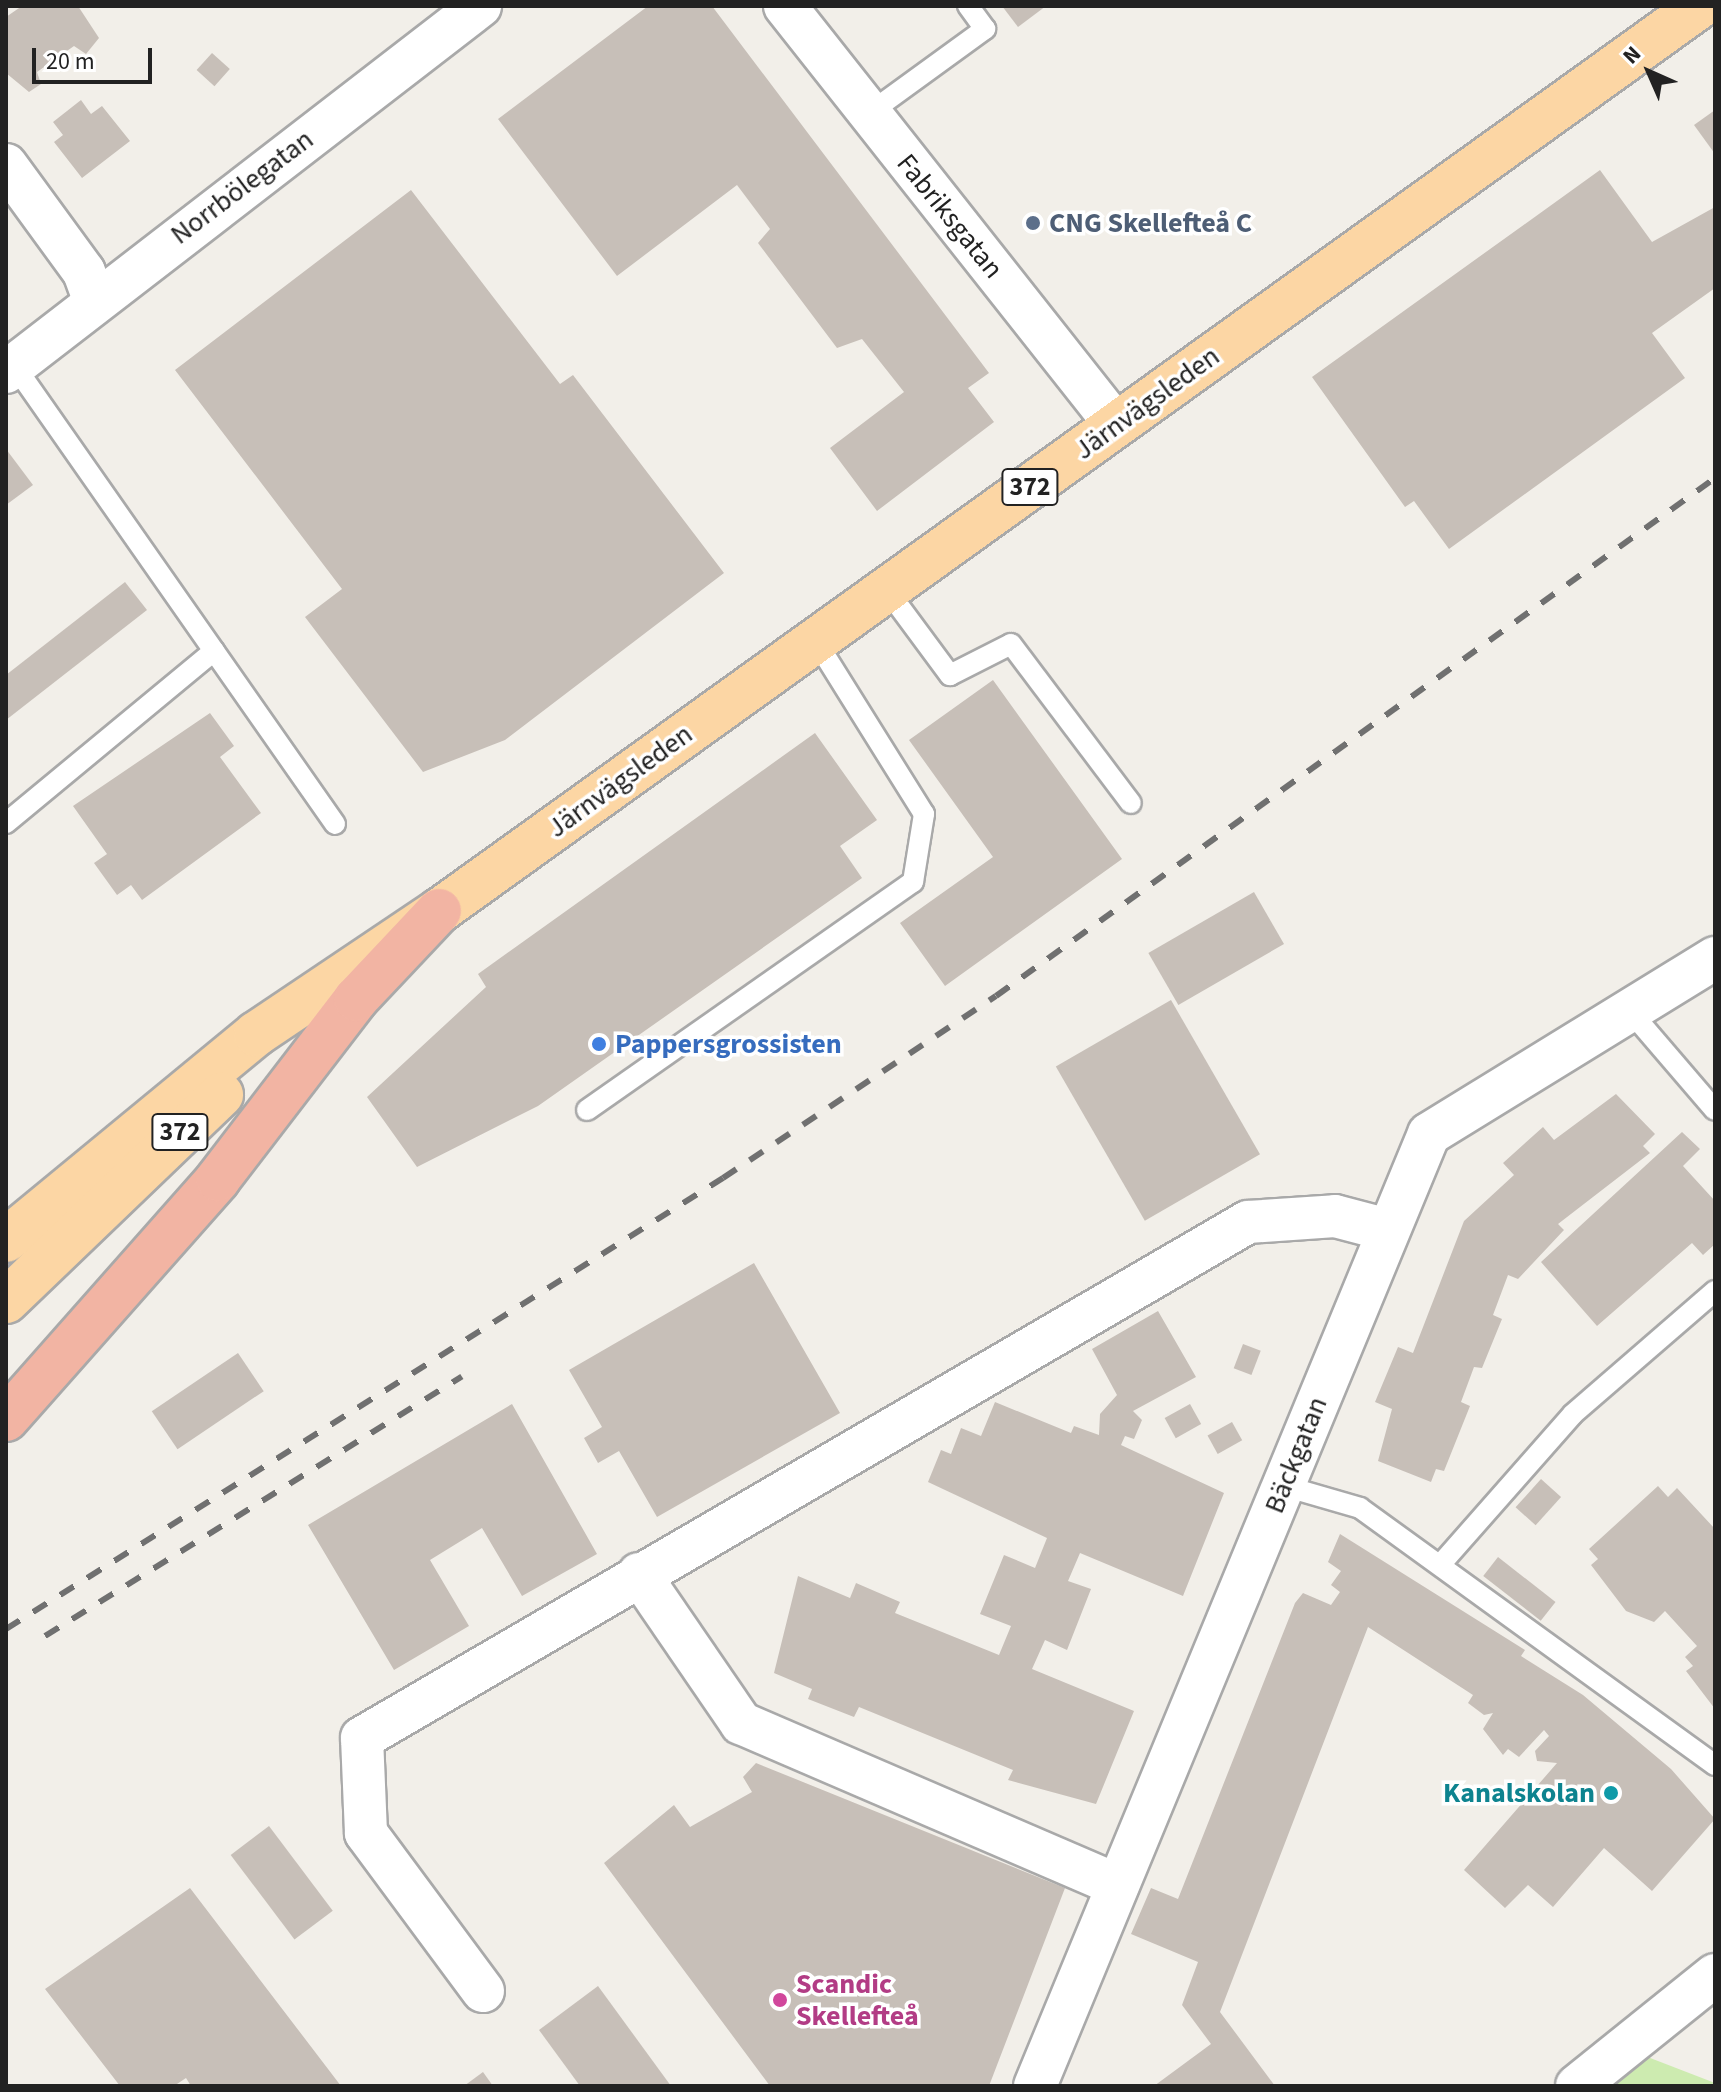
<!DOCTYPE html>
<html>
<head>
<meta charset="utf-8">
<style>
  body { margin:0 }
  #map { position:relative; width:1721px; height:2092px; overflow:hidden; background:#f2efe9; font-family:"Source Sans 3",sans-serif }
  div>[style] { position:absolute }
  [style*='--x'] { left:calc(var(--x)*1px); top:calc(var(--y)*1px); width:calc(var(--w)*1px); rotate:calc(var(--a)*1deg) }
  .grass>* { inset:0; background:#cdebb0 }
  .building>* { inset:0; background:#c7bfb8; transform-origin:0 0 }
  .roads { filter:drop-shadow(2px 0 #a9a9a9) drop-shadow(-2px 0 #a9a9a9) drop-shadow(0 2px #a9a9a9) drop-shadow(0 -2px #a9a9a9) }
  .service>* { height:20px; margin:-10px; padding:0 10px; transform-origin:10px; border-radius:10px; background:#fff }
  .minor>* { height:42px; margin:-21px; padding:0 21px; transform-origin:21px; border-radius:21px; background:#fff }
  .primary>* { height:44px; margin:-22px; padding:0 22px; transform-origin:22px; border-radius:22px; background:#fcd6a4 }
  .trunk>* { height:44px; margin:-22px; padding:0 22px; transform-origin:22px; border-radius:22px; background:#f2b4a3 }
  .rail>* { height:6px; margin-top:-3px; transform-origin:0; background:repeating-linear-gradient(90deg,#707070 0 16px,transparent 0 32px) }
  .dots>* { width:22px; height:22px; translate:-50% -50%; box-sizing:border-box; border:4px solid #fff; border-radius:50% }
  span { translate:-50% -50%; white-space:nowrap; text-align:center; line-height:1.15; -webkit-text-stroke:7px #fff; paint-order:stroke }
  .shield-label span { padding:2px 6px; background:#fff; border:2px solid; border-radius:6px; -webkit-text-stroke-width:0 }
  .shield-label { font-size:26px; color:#222; font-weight:700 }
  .street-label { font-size:28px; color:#222 }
  .service-label { font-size:28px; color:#4e5e75; font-weight:700 }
  .left { translate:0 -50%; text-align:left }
  .shop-label { font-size:28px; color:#366cbe; font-weight:700 }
  .culture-label { font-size:28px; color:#0d838f; font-weight:700 }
  .right { translate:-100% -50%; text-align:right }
  .hotel-label { font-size:28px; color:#b23c85; font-weight:700 }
  .frame { position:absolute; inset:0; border:8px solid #222; pointer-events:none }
  .north { position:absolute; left:1609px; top:32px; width:80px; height:80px; -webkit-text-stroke:6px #fff; paint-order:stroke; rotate:315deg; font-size:22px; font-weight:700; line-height:32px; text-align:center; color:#222 }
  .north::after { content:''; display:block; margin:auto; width:28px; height:36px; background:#222; clip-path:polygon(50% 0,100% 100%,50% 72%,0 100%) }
  .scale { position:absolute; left:32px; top:48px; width:120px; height:36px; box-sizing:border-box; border:4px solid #222; border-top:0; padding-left:10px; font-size:24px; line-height:28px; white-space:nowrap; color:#222; -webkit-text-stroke:6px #fff; paint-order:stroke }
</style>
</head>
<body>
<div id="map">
  <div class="grass">
    <i style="clip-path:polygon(1645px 2056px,1715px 2083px,1715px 2086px,1606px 2086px)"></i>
  </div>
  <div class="building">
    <i style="clip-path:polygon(22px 6px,78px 6px,99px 38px,86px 54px,74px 46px,37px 72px,41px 84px,29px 92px,6px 73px,6px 17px)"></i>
    <i style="clip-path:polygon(648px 6px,712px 6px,989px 373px,968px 388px,994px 422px,877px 511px,830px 448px,904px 392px,862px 339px,837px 348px,758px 243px,770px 229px,737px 185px,617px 276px,498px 119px)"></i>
    <i style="clip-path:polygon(1002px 6px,1046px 6px,1018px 27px)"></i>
    <i style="left:212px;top:53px;width:24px;height:23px;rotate:42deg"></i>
    <i style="clip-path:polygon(81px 100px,91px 114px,102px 106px,130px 141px,82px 178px,54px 142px,63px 135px,53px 122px)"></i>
    <i style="clip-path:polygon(1715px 110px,1715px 154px,1694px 125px)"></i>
    <i style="clip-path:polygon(1600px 170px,1652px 242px,1715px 207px,1715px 288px,1652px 333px,1685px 378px,1449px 549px,1414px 501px,1405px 507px,1312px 377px)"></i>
    <i style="clip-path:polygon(411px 190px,560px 384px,573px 375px,724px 573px,505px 740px,423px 772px,305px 617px,342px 589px,175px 370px)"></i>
    <i style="clip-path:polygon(6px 449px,33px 485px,6px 505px)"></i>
    <i style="clip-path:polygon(125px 582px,147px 610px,6px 720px,6px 675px)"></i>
    <i style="clip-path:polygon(993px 680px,1122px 859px,945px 986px,900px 923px,993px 857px,909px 740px)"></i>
    <i style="clip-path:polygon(210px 713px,234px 746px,220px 757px,261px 813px,142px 900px,131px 885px,117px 895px,94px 863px,107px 854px,73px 806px)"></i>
    <i style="clip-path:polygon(815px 733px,877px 820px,840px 846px,862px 878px,538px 1106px,417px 1167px,367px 1097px,486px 987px,478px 974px)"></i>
    <i style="left:1254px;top:892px;width:60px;height:122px;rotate:60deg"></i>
    <i style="left:1171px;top:1000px;width:178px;height:133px;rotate:60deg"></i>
    <i style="clip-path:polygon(1616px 1094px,1655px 1134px,1643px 1146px,1650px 1153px,1558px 1224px,1564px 1230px,1518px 1279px,1508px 1275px,1493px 1315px,1502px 1319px,1482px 1368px,1474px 1367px,1461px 1402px,1470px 1406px,1444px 1471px,1436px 1469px,1431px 1482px,1378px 1461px,1392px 1409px,1375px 1402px,1398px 1347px,1413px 1353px,1464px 1221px,1514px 1175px,1503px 1163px,1543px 1127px,1554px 1140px)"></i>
    <i style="clip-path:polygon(1682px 1132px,1700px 1149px,1683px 1166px,1715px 1201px,1715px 1244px,1703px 1255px,1692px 1243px,1597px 1326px,1541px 1262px)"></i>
    <i style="clip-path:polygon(754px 1263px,840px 1413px,657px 1517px,619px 1451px,598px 1463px,584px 1438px,602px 1427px,569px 1370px)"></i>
    <i style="clip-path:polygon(1158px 1311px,1196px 1377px,1133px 1411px,1142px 1420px,1134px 1439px,1125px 1436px,1121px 1445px,1224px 1493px,1183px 1596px,1080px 1553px,1068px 1581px,1091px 1589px,1067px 1650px,1045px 1640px,1032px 1669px,1134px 1711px,1096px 1804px,1008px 1780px,1013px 1770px,859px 1707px,854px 1717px,808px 1699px,812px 1689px,774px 1673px,798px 1576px,850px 1598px,856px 1583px,900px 1602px,895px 1613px,999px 1655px,1011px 1626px,980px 1614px,1004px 1555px,1035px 1568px,1047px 1538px,928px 1482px,941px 1450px,951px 1454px,961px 1428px,981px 1436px,995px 1402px,1071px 1433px,1074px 1426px,1099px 1435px,1100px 1414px,1117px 1395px,1092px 1349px)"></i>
    <i style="left:1243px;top:1344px;width:19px;height:26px;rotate:21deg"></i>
    <i style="left:238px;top:1353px;width:46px;height:104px;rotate:56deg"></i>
    <i style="clip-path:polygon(512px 1404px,597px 1554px,522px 1596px,482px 1528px,430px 1560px,469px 1626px,394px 1670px,308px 1525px)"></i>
    <i style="left:1190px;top:1404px;width:23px;height:29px;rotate:61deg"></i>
    <i style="left:1232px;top:1422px;width:21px;height:28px;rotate:61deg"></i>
    <i style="left:1541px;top:1479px;width:27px;height:38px;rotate:42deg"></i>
    <i style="clip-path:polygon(1658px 1486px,1668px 1497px,1677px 1488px,1715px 1529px,1715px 1709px,1686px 1671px,1693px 1666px,1685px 1657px,1697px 1646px,1665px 1611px,1654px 1622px,1626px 1611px,1591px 1565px,1598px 1559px,1589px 1549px)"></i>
    <i style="clip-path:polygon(1340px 1534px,1525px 1650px,1521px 1656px,1583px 1695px,1671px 1769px,1715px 1819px,1652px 1891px,1604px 1848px,1553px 1907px,1528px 1885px,1505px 1908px,1464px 1870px,1557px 1763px,1537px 1761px,1535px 1751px,1549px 1736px,1544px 1730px,1519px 1757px,1508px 1749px,1503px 1755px,1483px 1729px,1493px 1713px,1484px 1715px,1468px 1703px,1473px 1695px,1368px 1627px,1220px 2012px,1275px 2086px,1154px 2086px,1211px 2044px,1182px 2005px,1198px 1962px,1131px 1934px,1151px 1888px,1178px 1899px,1295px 1603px,1303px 1593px,1331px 1605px,1340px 1592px,1331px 1585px,1341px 1571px,1328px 1562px)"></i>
    <i style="left:1498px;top:1557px;width:73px;height:24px;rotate:38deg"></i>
    <i style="clip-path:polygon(756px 1763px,1065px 1888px,989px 2086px,770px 2086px,604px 1863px,674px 1805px,690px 1827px,752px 1792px,743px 1777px)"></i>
    <i style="left:269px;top:1826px;width:106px;height:48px;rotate:53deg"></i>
    <i style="clip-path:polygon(190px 1888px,341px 2086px,191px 2086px,186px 2078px,174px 2086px,120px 2086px,45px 1989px)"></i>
    <i style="clip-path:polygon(598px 1986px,671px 2086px,580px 2086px,539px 2030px)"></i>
    <i style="clip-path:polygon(483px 2072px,493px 2086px,464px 2086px)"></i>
  </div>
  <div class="roads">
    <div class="service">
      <i style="--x:868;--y:114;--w:145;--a:-36"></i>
      <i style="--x:985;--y:29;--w:29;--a:-126"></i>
      <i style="--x:14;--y:365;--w:560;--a:55.03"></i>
      <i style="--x:887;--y:590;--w:106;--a:53.5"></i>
      <i style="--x:950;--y:675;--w:68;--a:-26.9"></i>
      <i style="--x:1011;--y:644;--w:199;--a:53"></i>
      <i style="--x:6;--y:823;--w:270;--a:-39.6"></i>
      <i style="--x:1630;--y:1011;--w:130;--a:49.4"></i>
      <i style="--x:587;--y:1110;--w:398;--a:-35"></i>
      <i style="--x:913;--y:882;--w:69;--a:-80.8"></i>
      <i style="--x:924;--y:814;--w:204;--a:-122"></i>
      <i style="--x:1284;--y:1486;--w:79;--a:16.1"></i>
      <i style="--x:1360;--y:1508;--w:438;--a:35.9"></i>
      <i style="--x:1440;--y:1565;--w:201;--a:-48.6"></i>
      <i style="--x:1573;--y:1414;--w:188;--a:-40.9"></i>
    </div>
    <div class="minor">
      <i style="--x:785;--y:6;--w:534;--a:51.69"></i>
      <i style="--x:6;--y:165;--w:132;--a:53.9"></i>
      <i style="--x:84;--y:272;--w:30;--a:70"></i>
      <i style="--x:6;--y:372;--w:599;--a:-37.67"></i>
      <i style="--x:639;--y:1574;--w:181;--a:55.6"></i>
      <i style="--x:741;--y:1723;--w:410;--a:23.3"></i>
      <i style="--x:483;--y:1991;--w:197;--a:-126.5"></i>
      <i style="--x:366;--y:1833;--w:95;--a:-92.4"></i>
      <i style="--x:362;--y:1738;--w:1025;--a:-30.22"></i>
      <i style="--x:1248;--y:1222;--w:87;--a:-3.9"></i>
      <i style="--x:1335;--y:1216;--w:55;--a:14.8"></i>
      <i style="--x:1035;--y:2086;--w:1030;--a:-67.52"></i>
      <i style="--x:1429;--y:1134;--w:336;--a:-31.6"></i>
      <i style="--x:1577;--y:2086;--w:177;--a:-38.8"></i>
    </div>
    <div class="primary">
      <i style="--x:6;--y:1240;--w:324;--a:-39.5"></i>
      <i style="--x:256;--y:1034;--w:220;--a:-33.9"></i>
      <i style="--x:439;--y:911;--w:1552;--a:-35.67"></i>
      <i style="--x:6;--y:1301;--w:298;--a:-43.8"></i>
    </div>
    <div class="trunk">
      <i style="--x:6;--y:1419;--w:320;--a:-48.5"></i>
      <i style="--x:218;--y:1179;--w:227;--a:-52.5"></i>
      <i style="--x:356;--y:999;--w:121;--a:-46.7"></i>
    </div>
  </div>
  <div class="rail">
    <i style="--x:6;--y:1629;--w:847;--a:-32.17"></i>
    <i style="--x:723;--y:1178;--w:328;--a:-33.7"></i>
    <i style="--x:996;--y:996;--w:886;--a:-35.77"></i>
    <i style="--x:45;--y:1636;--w:491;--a:-31.9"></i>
  </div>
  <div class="dots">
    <i style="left:1033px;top:223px;background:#5c6f8a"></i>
    <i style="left:599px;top:1044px;background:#3f7fe0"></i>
    <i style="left:1611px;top:1793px;background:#0f9aa8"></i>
    <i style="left:780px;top:2000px;background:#d1479c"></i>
  </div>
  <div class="shield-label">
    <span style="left:1030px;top:487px">372</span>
    <span style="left:180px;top:1132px">372</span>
  </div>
  <div class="street-label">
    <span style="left:242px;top:187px;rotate:-37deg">Norrbölegatan</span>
    <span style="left:950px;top:216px;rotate:51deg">Fabriksgatan</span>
    <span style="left:1147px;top:403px;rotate:-36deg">Järnvägsleden</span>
    <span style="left:620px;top:781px;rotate:-36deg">Järnvägsleden</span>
    <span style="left:1296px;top:1455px;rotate:-68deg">Bäckgatan</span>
  </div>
  <div class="service-label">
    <span class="left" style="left:1049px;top:223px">CNG Skellefteå C</span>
  </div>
  <div class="shop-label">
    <span class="left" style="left:615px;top:1044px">Pappersgrossisten</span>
  </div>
  <div class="culture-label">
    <span class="right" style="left:1595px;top:1793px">Kanalskolan</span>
  </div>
  <div class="hotel-label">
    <span class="left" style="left:796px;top:2000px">Scandic<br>Skellefteå</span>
  </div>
  <div class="frame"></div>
  <div class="north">N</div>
  <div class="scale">20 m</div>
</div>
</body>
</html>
